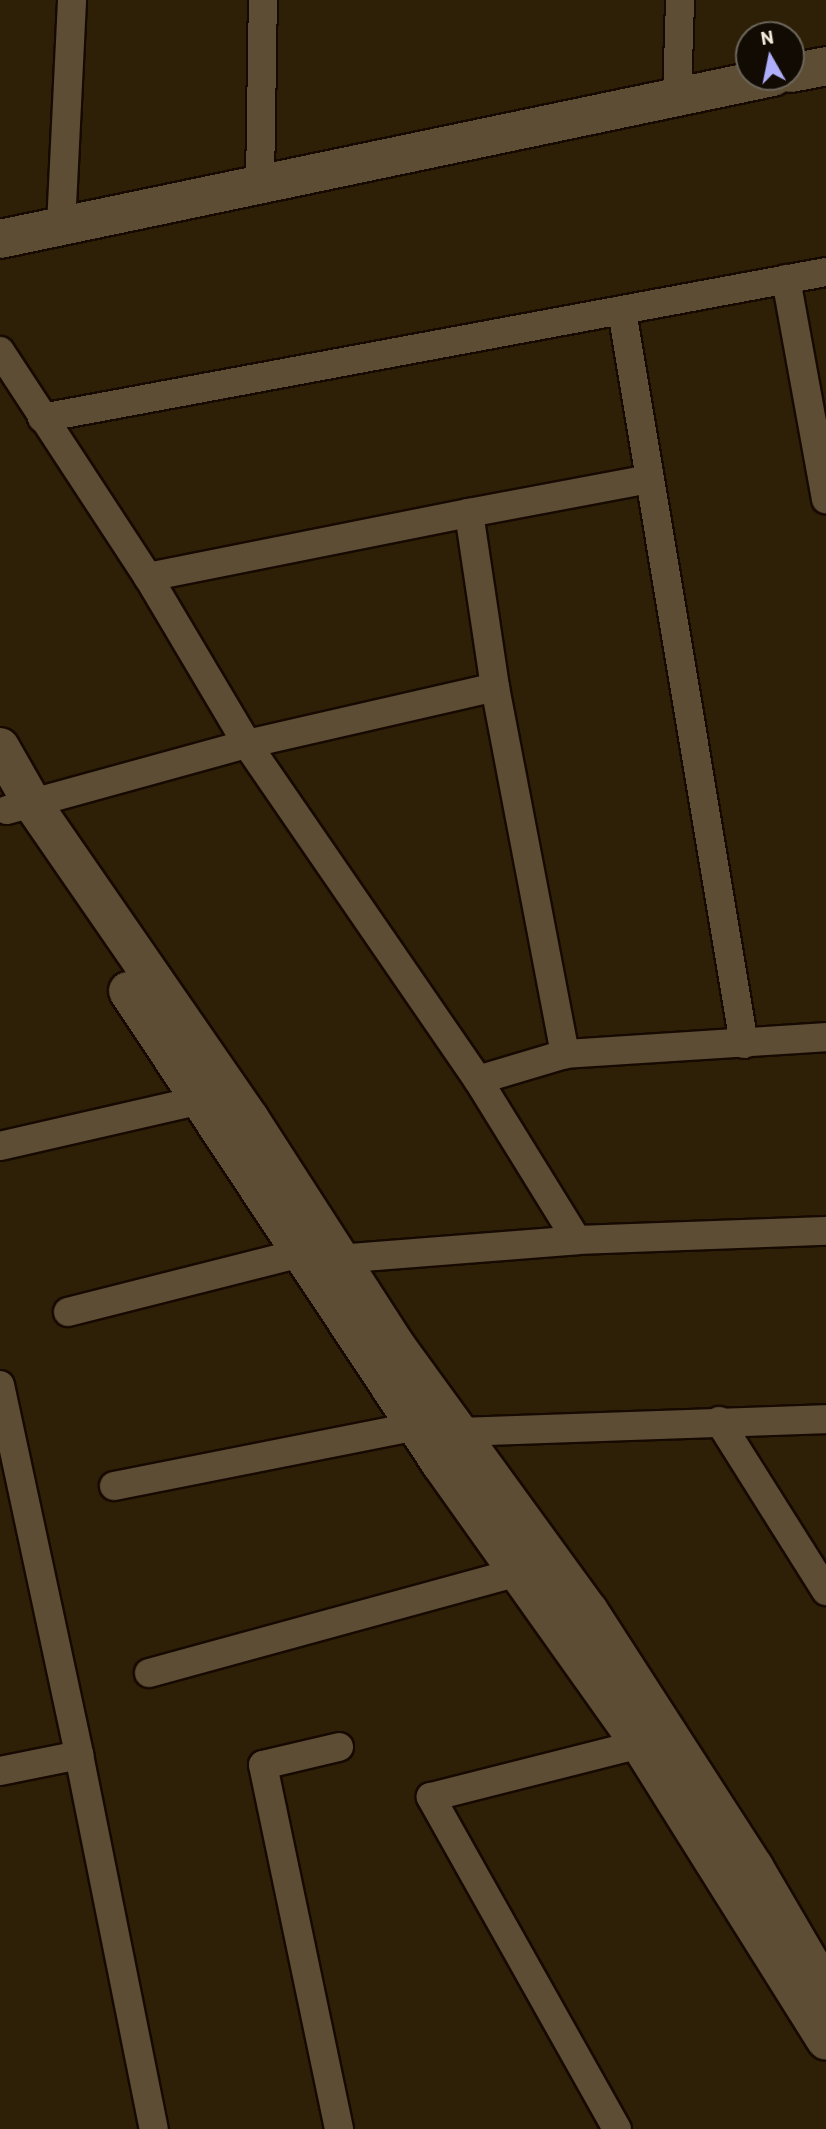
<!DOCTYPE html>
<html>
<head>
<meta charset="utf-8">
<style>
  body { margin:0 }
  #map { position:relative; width:826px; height:2129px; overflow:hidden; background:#2e2007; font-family:Barlow,sans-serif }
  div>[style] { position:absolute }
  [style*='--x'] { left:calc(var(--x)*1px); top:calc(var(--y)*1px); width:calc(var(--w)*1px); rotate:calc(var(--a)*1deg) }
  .roads { filter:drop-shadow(2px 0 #160900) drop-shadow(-2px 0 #160900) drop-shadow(0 2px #160900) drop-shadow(0 -2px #160900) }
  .street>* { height:28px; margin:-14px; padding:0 14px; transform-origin:14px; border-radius:14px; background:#5d4d34 }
  .secondary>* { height:38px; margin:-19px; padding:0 19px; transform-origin:19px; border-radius:19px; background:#5d4d34 }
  span { translate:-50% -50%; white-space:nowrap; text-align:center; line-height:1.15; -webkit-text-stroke:5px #110b03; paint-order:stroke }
  .north { position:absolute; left:735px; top:21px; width:70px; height:70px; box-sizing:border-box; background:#110b03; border:2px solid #6c655a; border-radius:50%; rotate:351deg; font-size:19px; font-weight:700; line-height:28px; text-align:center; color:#f5ebdd }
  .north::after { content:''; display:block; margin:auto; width:24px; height:32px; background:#afaefa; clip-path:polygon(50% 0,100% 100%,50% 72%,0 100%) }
</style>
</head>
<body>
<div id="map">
  <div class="roads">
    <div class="street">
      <i style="--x:677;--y:97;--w:97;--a:-88.2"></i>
      <i style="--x:260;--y:184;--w:184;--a:-89.1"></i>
      <i style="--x:61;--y:226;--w:226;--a:-87.2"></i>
      <i style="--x:786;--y:279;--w:224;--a:79.7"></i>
      <i style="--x:622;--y:311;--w:743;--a:80.55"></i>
      <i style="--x:0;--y:351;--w:270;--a:56.8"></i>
      <i style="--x:148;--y:577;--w:194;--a:59.3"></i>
      <i style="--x:247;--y:744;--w:408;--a:55.5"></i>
      <i style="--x:478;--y:1080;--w:188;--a:58.3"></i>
      <i style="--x:42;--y:418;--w:797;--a:-10.55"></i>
      <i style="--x:469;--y:513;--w:183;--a:-10.7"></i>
      <i style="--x:148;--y:577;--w:327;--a:-11.3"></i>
      <i style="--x:469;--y:513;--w:176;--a:81.5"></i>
      <i style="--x:495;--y:687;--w:374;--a:79.2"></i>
      <i style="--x:7;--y:810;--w:249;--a:-15.4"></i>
      <i style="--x:247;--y:744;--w:254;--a:-12.9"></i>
      <i style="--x:478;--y:1080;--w:91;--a:-16.6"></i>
      <i style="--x:565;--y:1054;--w:262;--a:-3.7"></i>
      <i style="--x:0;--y:1146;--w:206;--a:-12.9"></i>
      <i style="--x:338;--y:1259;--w:240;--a:-4.5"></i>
      <i style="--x:577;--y:1240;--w:249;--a:-2.1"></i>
      <i style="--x:68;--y:1312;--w:241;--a:-14.2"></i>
      <i style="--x:0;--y:1385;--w:378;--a:77.9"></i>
      <i style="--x:719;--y:1421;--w:201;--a:57.8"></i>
      <i style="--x:459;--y:1432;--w:367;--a:-2"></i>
      <i style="--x:114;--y:1486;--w:308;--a:-11.2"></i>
      <i style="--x:149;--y:1673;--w:383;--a:-15.3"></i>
      <i style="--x:339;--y:1747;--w:78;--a:166.7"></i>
      <i style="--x:263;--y:1765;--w:372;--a:78.2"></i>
      <i style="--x:0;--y:1771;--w:81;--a:-11.4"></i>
      <i style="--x:79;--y:1755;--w:381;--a:78.7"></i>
      <i style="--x:617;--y:2129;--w:381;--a:-119.3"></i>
      <i style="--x:431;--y:1797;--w:216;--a:-14.2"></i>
    </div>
    <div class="secondary">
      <i style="--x:791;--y:73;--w:36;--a:-11"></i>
      <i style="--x:0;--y:239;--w:790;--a:-11.84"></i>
      <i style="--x:0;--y:747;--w:64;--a:60.3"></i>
      <i style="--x:32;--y:803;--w:384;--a:55.4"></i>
      <i style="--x:250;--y:1119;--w:271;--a:57.2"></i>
      <i style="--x:397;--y:1347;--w:326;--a:54"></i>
      <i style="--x:589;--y:1611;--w:305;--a:57.2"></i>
      <i style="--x:754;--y:1867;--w:143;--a:59.7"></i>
      <i style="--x:128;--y:991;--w:567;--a:56.51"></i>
      <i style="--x:441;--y:1464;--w:344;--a:54.6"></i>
      <i style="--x:640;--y:1744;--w:350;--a:57.9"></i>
    </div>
  </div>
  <div class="north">N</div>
</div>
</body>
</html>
